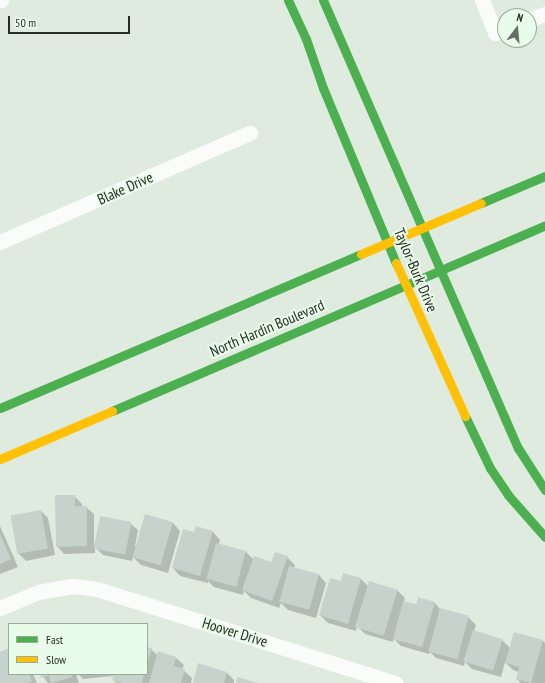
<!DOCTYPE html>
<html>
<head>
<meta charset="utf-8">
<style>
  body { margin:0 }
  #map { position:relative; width:545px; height:683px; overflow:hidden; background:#e0ebe0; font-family:"PT Sans Narrow",sans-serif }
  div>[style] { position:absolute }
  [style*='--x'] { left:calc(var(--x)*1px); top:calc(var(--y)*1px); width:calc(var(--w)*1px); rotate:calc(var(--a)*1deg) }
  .shadow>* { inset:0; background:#0003 }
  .building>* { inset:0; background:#c6d3cc; transform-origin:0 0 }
  .street>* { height:15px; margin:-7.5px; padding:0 7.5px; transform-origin:7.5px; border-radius:7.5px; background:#fafcfa }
  .fast>* { height:9px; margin:-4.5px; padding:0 4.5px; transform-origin:4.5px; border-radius:4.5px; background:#4caf50 }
  .slow>* { height:9px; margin:-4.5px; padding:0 4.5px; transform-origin:4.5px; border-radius:4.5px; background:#ffc107 }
  span { translate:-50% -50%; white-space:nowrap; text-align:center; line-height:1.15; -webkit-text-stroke:4px #e9fce9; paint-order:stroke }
  .street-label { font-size:15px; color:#252c25 }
  .legend { position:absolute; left:8px; top:623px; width:140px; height:52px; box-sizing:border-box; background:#e9fce9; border:1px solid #9ba99b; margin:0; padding:5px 7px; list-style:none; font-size:12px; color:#252c25 }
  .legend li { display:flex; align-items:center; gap:8px; height:20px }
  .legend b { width:20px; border:1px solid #9ba99b }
  .north { position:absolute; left:497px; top:8px; width:40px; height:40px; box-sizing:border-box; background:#e9fce9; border:1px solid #9ba99b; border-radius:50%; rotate:16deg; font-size:11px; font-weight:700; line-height:16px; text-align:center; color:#252c25 }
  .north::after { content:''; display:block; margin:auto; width:14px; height:18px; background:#666f66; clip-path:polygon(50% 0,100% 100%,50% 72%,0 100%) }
  .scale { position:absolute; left:8px; top:16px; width:122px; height:18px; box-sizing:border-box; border:2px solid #252c25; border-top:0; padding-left:5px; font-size:12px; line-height:14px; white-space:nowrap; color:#252c25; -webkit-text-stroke:3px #e9fce9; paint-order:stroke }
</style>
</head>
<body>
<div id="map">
  <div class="shadow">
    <i style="clip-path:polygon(74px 496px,82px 504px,82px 507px,86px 507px,94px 514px,94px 545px,130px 523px,138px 530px,135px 546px,136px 547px,145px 515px,173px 523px,180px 531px,168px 573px,141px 565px,133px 557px,132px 561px,103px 555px,95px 547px,95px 553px,64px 554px,57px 546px)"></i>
    <i style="clip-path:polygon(41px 511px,48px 518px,55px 555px,26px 561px,18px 553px,11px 516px)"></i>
    <i style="clip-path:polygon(0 526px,18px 567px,0 574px)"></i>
    <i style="clip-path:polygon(213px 532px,220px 540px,219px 544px,246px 552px,254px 560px,272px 564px,287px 557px,295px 565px,294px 568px,319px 575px,326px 583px,316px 618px,288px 610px,281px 603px,279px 608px,251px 598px,244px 591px,243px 595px,214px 587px,208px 581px,208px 583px,180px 576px,173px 568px,195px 534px)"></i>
    <i style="clip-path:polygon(361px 579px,369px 587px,370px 583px,398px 591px,405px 598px,404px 602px,416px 605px,434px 602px,441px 610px,468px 617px,476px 625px,474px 631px,502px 640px,510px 648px,514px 633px,543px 641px,545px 643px,545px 683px,521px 683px,517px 679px,519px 672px,513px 670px,505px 662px,501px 677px,472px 669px,465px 662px,464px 666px,436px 658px,430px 652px,429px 654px,401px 646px,394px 639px,393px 642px,365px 634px,357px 626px,356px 631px,328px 623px,320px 615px,341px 582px)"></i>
    <i style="clip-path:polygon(147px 648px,151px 649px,158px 656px,159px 653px,176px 658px,184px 665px,182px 669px,192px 678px,191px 683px,117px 683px,113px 680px,115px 674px,147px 674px)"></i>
    <i style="clip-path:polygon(9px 650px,9px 674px,33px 674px,37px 683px,0 683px,0 653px)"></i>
    <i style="clip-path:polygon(199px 665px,227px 673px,234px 680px,234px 683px,194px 683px)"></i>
    <i style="clip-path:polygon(41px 674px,76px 674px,79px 683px,48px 683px)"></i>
    <i style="clip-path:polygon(78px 674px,113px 674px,113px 676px,83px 679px)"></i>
  </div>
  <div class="building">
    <i style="clip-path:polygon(55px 495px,75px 495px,75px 506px,87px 506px,87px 546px,56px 547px)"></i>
    <i style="left:41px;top:510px;width:39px;height:31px;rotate:80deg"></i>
    <i style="left:145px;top:514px;width:29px;height:45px;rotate:16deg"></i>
    <i style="left:100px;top:516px;width:32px;height:33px;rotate:11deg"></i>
    <i style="clip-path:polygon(196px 526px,213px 531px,200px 576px,172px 568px,183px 529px,194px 532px)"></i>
    <i style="clip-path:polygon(0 534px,11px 559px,0 564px)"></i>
    <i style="left:216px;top:543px;width:31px;height:37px;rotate:15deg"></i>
    <i style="clip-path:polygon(275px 552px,288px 556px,272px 601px,242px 590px,254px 556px,271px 562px)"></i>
    <i style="left:289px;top:566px;width:31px;height:37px;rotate:15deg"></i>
    <i style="clip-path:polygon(343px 573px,361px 578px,348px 624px,319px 615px,330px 578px,341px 581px)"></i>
    <i style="left:369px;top:581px;width:30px;height:48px;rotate:17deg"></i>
    <i style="clip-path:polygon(418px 597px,435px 602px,422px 647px,393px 639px,403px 601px,416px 604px)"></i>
    <i style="left:440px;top:608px;width:30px;height:45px;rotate:15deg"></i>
    <i style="left:473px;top:630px;width:31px;height:33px;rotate:17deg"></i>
    <i style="clip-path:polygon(514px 632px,543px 640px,531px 683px,516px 679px,519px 667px,505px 663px)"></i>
    <i style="clip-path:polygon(147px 647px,152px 648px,147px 663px)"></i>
    <i style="clip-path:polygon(9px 648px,9px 674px,29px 674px,32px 681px,27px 683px,0 683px,0 652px)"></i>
    <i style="clip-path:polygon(158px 651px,176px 657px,174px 666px,185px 669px,181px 683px,149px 683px)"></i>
    <i style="clip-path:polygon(198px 663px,227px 672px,224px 683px,193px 683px)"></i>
    <i style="clip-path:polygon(40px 674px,71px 674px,72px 677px,51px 683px,49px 675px,41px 678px)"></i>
    <i style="clip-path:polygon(114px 674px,144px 674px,142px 683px,122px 683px,112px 680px)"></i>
    <i style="clip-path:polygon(238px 677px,258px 683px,236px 683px)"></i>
  </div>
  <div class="street">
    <i style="--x:0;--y:0;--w:1;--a:0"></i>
    <i style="--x:482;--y:0;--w:35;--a:68"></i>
    <i style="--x:495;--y:33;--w:11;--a:-22"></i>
    <i style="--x:529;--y:20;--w:17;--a:-21"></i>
    <i style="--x:0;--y:242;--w:273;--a:-23.6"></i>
    <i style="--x:0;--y:608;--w:41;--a:-22.8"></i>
    <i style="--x:38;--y:592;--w:36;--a:-10"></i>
    <i style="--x:73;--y:586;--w:24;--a:7"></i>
    <i style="--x:97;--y:589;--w:313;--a:17.5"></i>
  </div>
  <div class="fast">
    <i style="--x:288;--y:0;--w:43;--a:65.2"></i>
    <i style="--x:306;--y:39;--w:52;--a:70.9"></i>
    <i style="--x:323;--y:88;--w:190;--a:67.4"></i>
    <i style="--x:323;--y:0;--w:489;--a:66.5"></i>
    <i style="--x:518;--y:448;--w:50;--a:57.3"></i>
    <i style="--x:481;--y:203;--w:69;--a:-22.9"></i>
    <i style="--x:0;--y:408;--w:392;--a:-23.1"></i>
    <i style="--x:112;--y:411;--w:471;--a:-23.2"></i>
    <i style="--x:465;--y:416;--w:58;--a:64.3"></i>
    <i style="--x:490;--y:468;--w:32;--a:56"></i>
    <i style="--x:508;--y:495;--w:56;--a:48.6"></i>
  </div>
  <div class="slow">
    <i style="--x:361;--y:254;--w:130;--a:-23"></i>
    <i style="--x:396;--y:263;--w:168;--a:65.7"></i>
    <i style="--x:0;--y:459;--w:122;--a:-23.2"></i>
  </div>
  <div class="street-label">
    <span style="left:125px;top:188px;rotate:-24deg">Blake Drive</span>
    <span style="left:416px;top:270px;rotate:67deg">Taylor-Burk Drive</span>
    <span style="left:267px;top:328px;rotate:-23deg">North Hardin Boulevard</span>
    <span style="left:235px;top:632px;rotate:17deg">Hoover Drive</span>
  </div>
  <ul class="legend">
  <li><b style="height:5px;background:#4caf50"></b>Fast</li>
  <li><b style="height:5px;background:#ffc107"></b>Slow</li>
  </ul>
  <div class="north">N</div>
  <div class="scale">50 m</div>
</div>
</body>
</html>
